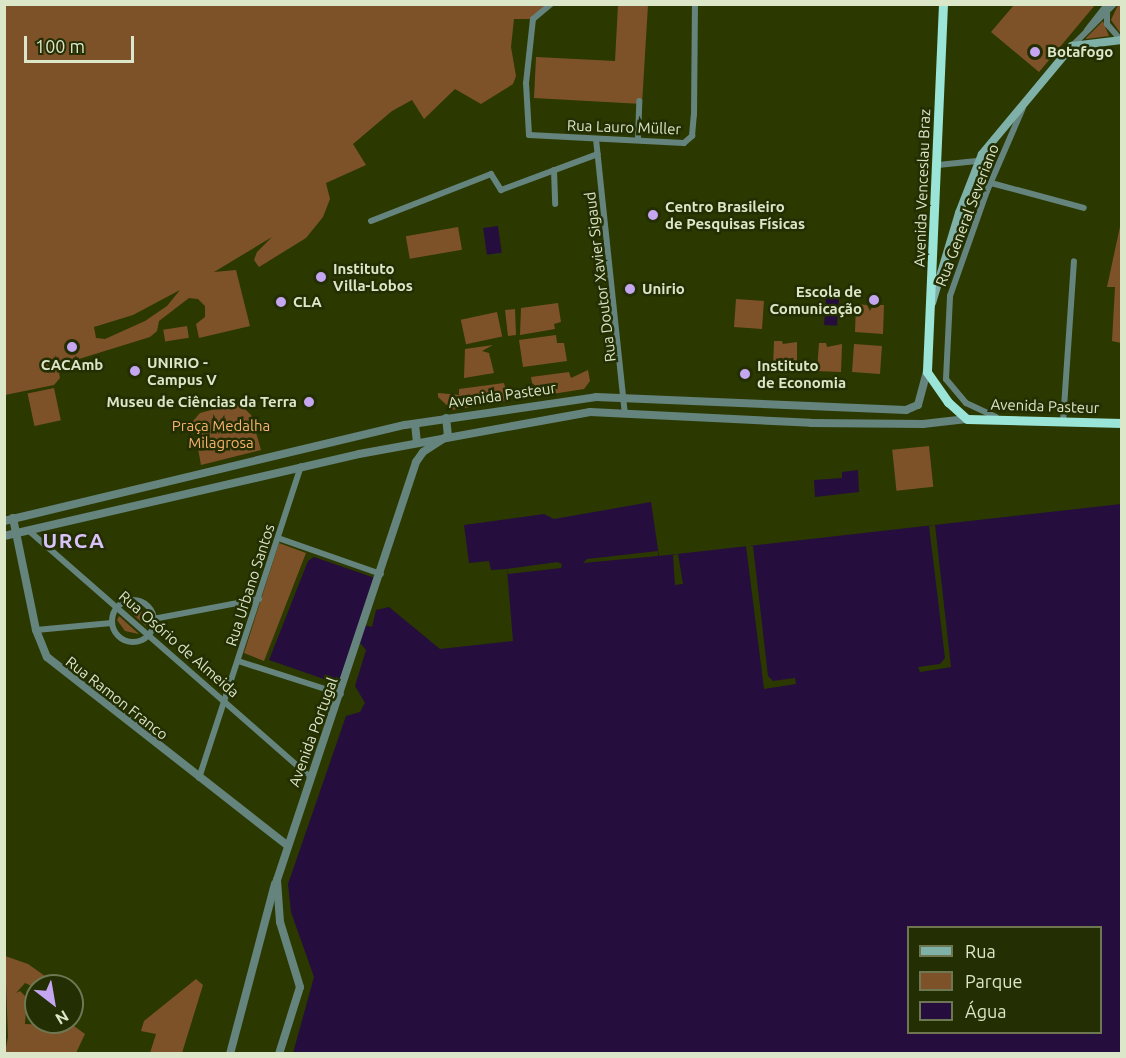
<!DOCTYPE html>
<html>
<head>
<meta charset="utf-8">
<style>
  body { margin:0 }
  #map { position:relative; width:1126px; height:1058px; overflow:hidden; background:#2b3900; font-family:Ubuntu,sans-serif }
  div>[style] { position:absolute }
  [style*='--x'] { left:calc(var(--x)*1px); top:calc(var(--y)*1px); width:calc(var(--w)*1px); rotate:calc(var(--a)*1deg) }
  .green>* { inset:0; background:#7e5228; transform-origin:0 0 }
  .water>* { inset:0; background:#250d3d; transform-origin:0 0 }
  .pier>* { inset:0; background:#2b3900 }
  .minor>* { height:6px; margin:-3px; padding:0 3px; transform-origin:3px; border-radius:3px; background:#65847e }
  .minor>.ring { margin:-3px; padding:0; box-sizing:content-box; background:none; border:6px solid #65847e; border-radius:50% }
  .tertiary>* { height:8px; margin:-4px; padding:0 4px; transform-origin:4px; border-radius:4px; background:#65847e }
  .secondary>* { height:8px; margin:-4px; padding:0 4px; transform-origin:4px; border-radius:4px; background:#7fb1a9 }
  .trunk>* { height:9px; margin:-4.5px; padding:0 4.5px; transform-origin:4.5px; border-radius:4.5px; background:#9be5d8 }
  .dots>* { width:16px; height:16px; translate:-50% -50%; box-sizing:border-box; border:3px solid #232e03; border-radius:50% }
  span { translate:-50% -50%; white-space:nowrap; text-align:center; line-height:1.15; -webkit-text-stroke:5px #232e03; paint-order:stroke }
  .poi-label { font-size:15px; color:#dce6c9; font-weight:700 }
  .left { translate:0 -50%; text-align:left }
  .right { translate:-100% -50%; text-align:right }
  .street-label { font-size:15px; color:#dce6c9 }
  .park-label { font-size:15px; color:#f9b26f }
  .district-label { font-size:21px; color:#d8c2f9; font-weight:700; letter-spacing:1.5px }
  .frame { position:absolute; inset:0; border:6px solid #dce6c9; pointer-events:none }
  .legend { position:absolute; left:907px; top:926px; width:195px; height:108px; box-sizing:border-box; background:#232e03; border:2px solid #6d7852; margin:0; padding:8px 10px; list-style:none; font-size:18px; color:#dce6c9 }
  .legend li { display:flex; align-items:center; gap:12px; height:30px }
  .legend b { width:30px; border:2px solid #6d7852 }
  .north { position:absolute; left:24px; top:974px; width:60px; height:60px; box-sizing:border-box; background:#232e03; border:2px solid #6d7852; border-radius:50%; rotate:149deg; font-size:16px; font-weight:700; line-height:24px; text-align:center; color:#dce6c9 }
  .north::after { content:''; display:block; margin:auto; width:21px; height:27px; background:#c5a6f0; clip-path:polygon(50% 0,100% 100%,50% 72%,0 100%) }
  .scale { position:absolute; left:24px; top:36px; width:110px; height:27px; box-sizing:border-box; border:3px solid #dce6c9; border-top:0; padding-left:8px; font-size:18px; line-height:21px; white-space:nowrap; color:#dce6c9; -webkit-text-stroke:4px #232e03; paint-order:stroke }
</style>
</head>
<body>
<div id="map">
  <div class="green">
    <i style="clip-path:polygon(evenodd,4px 5px,550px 5px,532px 19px,514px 19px,511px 47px,516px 76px,513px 84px,481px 104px,455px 89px,424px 119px,412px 100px,392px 111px,353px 144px,366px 165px,326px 183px,330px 199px,323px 217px,306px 238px,259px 267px,254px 260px,257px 252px,272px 237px,214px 272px,236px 270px,250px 326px,199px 338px,196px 324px,205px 317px,205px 306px,198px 299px,189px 298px,159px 321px,157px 331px,150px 337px,66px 363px,58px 368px,60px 378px,54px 385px,5px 395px,4px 5px,180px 290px,167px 306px,145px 321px,105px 339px,96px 338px,94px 327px,133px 315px,180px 290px)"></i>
    <i style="clip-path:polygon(618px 5px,648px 5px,642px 104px,534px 98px,536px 57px,615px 61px)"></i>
    <i style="clip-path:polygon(1014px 5px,1014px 4px,1095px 5px,1039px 72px,991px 32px)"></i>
    <i style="clip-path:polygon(1118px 5px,1121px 5px,1121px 34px,1111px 20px)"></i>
    <i style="clip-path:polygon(1103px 21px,1109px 36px,1086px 39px,1086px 38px)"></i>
    <i style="clip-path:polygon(1121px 222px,1122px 222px,1121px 343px,1112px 341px,1115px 287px,1107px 287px)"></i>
    <i style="left:458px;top:227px;width:23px;height:53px;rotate:80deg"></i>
    <i style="left:736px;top:299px;width:28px;height:28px;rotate:4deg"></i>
    <i style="clip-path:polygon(558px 303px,561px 322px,554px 324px,555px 329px,520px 335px,521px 308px)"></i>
    <i style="clip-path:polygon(856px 304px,867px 305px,870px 311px,873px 305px,884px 305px,883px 334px,855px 332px)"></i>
    <i style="clip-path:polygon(515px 309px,516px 335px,508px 336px,505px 310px)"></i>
    <i style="left:497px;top:312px;width:25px;height:37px;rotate:78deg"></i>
    <i style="left:187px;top:326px;width:12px;height:24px;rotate:81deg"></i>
    <i style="clip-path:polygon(556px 335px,557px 343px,564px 343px,567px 361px,523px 367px,519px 340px)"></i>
    <i style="clip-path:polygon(774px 341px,782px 341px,783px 344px,797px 342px,797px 370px,773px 369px)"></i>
    <i style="clip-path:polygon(819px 343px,826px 343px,827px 347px,842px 344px,841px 372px,817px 371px)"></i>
    <i style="left:854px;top:344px;width:28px;height:28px;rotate:4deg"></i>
    <i style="clip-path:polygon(493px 345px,482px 351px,489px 353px,494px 373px,464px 378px,465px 349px)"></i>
    <i style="clip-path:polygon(588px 370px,590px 381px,584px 389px,546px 395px,532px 383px,531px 377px,569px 372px,571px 378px)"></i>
    <i style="clip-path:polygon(504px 383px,509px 401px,452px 410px,438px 397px,438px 393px,459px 395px,459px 389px)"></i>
    <i style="left:54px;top:388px;width:33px;height:27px;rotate:78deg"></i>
    <i style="clip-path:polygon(234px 404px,240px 404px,251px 415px,261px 450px,201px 465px,193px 421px,200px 413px)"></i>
    <i style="left:929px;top:446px;width:41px;height:37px;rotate:84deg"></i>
    <i style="clip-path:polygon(279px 543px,306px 553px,264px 661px,244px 653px)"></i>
    <i style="clip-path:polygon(131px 606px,143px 612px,146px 626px,127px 609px)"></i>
    <i style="clip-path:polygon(119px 616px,130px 626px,139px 634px,125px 631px,117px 620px)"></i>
    <i style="clip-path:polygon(5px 956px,28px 964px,45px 976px,36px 988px,25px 983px,16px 993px,20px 991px,27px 998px,25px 1024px,74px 1026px,85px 1034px,76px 1053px,5px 1053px,8px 1037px)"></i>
    <i style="clip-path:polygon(196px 979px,203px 985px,182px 1053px,150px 1053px,156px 1034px,141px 1031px,144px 1021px)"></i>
  </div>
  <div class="water">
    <i style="left:498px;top:226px;width:27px;height:15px;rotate:82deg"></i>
    <i style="left:826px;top:297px;width:13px;height:28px;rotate:4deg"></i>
    <i style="clip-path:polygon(858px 470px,859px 492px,815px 497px,814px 480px,842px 478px,842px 472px)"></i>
    <i style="clip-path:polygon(evenodd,651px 502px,659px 556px,1121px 504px,1121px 1053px,293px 1053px,314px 977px,291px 912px,288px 884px,346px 716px,360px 712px,365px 703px,355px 686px,366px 650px,360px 643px,341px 685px,269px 660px,308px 561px,314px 557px,375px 578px,364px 625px,372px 627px,376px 610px,389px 607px,440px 649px,513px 641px,507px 569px,491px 570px,489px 561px,469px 563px,464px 525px,544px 514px,554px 519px,651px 502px,908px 928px,1100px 928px,1100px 1032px,908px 1032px,908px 928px)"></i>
  </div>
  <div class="pier">
    <i style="clip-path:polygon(935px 525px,951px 667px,920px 672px,918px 667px,940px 664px,945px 658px,929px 526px)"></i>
    <i style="clip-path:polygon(746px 546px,753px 546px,768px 676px,773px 681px,795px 678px,796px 684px,764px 689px)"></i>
    <i style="clip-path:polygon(658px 551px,658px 556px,583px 563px,587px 559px)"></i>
    <i style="clip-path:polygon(678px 554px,683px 584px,675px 585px,673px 555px)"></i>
    <i style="clip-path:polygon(557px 562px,562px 564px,561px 568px,508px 574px,507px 569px)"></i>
  </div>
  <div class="minor">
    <i style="--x:551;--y:4;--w:23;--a:140"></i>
    <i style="--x:533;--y:19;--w:64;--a:96.2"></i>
    <i style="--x:526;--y:83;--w:52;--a:86.7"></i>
    <i style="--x:529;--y:135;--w:155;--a:3"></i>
    <i style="--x:684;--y:143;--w:11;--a:-41"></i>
    <i style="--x:692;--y:136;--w:21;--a:-85"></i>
    <i style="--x:694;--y:115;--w:111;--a:-89.5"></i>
    <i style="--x:1107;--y:13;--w:11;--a:90"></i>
    <i style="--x:1107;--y:24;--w:21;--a:49"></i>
    <i style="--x:1087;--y:30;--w:33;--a:-52"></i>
    <i style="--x:1072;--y:46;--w:59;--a:-45"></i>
    <i style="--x:596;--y:139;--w:276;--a:84"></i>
    <i style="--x:638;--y:139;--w:38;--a:-88"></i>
    <i style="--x:938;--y:165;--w:39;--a:-6"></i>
    <i style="--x:554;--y:170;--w:34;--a:88"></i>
    <i style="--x:991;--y:183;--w:96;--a:15"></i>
    <i style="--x:371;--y:221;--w:129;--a:-21.4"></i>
    <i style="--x:491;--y:174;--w:19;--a:58"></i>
    <i style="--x:501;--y:190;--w:103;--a:-20.4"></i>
    <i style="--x:996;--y:417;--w:33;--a:-155"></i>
    <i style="--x:966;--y:403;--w:31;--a:-130"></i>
    <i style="--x:946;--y:379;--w:83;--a:-87.2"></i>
    <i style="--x:950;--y:296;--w:111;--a:-70.6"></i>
    <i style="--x:987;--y:191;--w:90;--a:-66.6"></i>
    <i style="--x:1063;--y:422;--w:161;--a:-86.1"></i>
    <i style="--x:28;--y:530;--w:376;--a:41.2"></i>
    <i style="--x:278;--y:538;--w:109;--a:19.3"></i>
    <i class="ring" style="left:112px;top:600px;width:36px;height:36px"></i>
    <i style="--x:153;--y:619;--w:108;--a:-10.7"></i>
    <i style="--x:36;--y:630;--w:76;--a:-5.3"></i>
    <i style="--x:238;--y:661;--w:108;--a:17.8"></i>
    <i style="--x:199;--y:778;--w:328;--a:-71.9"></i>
  </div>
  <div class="tertiary">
    <i style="--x:415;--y:424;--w:18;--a:84"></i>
    <i style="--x:13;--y:518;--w:114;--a:78.4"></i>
    <i style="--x:36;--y:630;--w:29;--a:68"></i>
    <i style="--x:47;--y:657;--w:305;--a:38.1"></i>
    <i style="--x:4;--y:521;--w:412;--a:-13.5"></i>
    <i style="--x:405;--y:425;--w:193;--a:-8.3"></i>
    <i style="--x:596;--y:397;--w:310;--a:2.4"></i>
    <i style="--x:906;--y:410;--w:13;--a:-23"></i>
    <i style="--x:918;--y:405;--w:34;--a:-75"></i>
    <i style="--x:4;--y:536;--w:364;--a:-13"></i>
    <i style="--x:359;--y:454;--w:235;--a:-10.3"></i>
    <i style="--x:590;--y:412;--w:221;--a:2.8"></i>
    <i style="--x:811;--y:423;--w:112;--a:0.5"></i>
    <i style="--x:923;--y:424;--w:44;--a:-6.5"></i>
    <i style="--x:230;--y:1054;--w:176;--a:-75.2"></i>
    <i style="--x:279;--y:1054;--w:70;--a:-72.6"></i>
    <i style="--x:300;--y:987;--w:68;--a:-107.1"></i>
    <i style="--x:280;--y:922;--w:42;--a:-94.1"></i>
    <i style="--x:277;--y:880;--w:441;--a:-71.6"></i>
    <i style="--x:416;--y:462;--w:12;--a:-55"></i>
    <i style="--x:423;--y:452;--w:30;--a:-33"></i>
    <i style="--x:448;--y:436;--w:18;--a:-96"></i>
  </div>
  <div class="secondary">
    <i style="--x:932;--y:303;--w:94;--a:-73.3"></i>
    <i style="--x:959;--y:213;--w:63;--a:-68.7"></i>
    <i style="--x:982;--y:154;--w:141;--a:-50.2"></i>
    <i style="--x:1072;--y:46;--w:50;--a:-6.8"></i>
  </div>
  <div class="trunk">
    <i style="--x:943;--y:4;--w:368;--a:92.5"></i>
    <i style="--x:927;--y:372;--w:37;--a:55"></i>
    <i style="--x:948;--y:402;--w:25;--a:42"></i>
    <i style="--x:967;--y:419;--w:155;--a:1.5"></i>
  </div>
  <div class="dots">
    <i style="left:1035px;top:52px;background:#c5a6f0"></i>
    <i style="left:653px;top:215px;background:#c5a6f0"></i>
    <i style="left:321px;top:277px;background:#c5a6f0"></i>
    <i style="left:630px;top:289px;background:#c5a6f0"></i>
    <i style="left:874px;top:300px;background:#c5a6f0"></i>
    <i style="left:281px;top:302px;background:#c5a6f0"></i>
    <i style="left:72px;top:347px;background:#c5a6f0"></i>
    <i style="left:135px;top:371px;background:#c5a6f0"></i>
    <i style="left:745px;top:374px;background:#c5a6f0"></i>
    <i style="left:309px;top:402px;background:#c5a6f0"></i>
  </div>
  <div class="poi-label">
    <span class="left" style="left:1047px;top:52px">Botafogo</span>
    <span class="left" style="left:665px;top:215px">Centro Brasileiro<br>de Pesquisas Físicas</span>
    <span class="left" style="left:333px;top:277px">Instituto<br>Villa-Lobos</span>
    <span class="left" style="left:642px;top:289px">Unirio</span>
    <span class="right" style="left:862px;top:300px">Escola de<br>Comunicação</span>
    <span class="left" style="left:293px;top:302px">CLA</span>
    <span class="left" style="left:147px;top:371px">UNIRIO -<br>Campus V</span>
    <span style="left:72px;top:365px">CACAmb</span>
    <span class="left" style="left:757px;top:374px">Instituto<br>de Economia</span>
    <span class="right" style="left:297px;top:402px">Museu de Ciências da Terra</span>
  </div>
  <div class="street-label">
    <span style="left:624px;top:127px;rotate:2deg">Rua Lauro Müller</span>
    <span style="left:922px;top:188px;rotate:-88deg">Avenida Venceslau Braz</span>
    <span style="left:967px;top:215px;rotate:-69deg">Rua General Severiano</span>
    <span style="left:600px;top:277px;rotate:-97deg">Rua Doutor Xavier Sigaud</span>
    <span style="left:502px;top:395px;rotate:-8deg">Avenida Pasteur</span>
    <span style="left:1045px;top:406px;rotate:2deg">Avenida Pasteur</span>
    <span style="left:250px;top:585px;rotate:-72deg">Rua Urbano Santos</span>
    <span style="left:179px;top:644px;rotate:41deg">Rua Osório de Almeida</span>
    <span style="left:117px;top:698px;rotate:38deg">Rua Ramon Franco</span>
    <span style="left:313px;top:732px;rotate:-70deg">Avenida Portugal</span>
  </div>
  <div class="park-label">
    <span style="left:221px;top:434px">Praça Medalha<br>Milagrosa</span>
  </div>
  <div class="district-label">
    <span style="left:74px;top:540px">URCA</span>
  </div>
  <div class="frame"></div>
  <ul class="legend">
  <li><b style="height:8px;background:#7fb1a9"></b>Rua</li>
  <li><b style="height:16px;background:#7e5228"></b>Parque</li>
  <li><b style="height:16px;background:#250d3d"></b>Água</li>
  </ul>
  <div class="north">N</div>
  <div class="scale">100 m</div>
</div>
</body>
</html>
